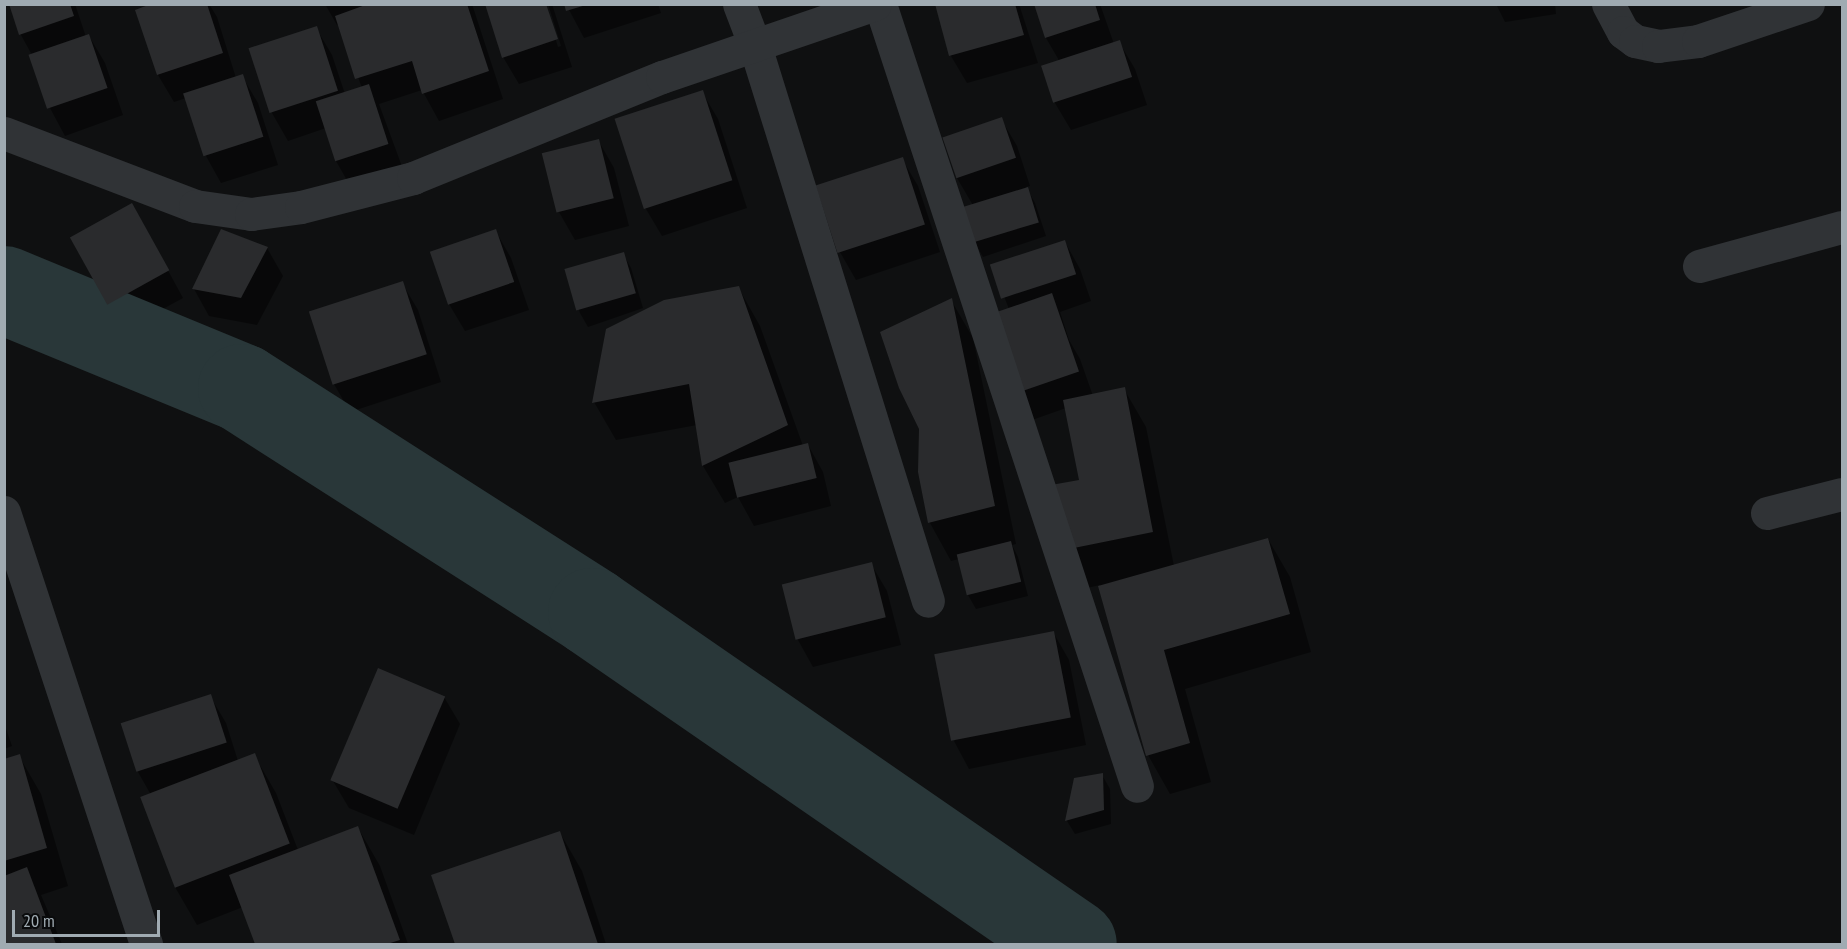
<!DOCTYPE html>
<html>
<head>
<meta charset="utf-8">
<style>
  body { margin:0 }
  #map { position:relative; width:1847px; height:949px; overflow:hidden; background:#0f1011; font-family:"PT Sans Narrow",sans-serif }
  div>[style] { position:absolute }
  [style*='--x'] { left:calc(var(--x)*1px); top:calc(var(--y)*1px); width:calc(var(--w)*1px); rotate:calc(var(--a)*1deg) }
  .shadow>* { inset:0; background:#0007 }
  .river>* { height:88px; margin:-44px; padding:0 44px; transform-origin:44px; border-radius:44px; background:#293739 }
  .building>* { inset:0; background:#2a2b2d; transform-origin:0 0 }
  .minor>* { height:33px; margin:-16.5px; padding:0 16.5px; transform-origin:16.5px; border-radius:16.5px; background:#303336 }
  .tertiary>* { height:33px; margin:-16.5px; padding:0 16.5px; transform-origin:16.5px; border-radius:16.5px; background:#303336 }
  span { translate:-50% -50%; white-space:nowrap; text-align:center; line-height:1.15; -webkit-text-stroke:4.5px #0a0b0c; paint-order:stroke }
  .frame { position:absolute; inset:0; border:6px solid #a0abb2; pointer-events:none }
  .scale { position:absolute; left:12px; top:910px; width:148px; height:27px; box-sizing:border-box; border:3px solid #a0abb2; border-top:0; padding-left:8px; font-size:18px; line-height:21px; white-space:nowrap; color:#a0abb2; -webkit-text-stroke:4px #0a0b0c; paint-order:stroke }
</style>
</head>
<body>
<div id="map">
  <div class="shadow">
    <i style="clip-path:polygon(11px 4px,75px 4px,86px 37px,89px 36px,105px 63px,123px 115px,65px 136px,50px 108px,32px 55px,21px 35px)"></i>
    <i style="clip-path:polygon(156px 4px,209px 4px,217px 17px,236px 78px,242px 76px,258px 103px,278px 165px,221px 183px,206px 156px,186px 98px,174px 102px,158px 75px,137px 11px)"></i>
    <i style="clip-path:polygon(325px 4px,472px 4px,503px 99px,439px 121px,422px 90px,379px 104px,404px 172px,352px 189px,336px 161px,326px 128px,288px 141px,272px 113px,316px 28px,332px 55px,345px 94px,362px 88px,339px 24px,337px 25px)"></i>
    <i style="clip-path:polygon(545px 4px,558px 47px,561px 46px,548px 4px,552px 4px,572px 67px,519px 84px,503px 57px)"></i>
    <i style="clip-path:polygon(566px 4px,658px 4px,661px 13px,584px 38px)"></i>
    <i style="clip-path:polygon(1019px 4px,1038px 63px,967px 83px,951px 56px,936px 5px)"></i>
    <i style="clip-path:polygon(1035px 4px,1100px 4px,1114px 44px,1119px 42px,1135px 69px,1147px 105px,1071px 130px,1055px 103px,1060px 62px,1046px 38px)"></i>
    <i style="clip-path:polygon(1496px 4px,1555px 4px,1556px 14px,1505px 22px)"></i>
    <i style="clip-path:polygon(702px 92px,718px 119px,747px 208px,662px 236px,646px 209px,616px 120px)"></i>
    <i style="clip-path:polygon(1001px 119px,1017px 146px,1030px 186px,1026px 187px,1035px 203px,1046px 236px,983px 257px,975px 243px,974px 207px,957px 178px,944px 138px)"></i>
    <i style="clip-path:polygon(598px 140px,614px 168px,629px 226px,575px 240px,559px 212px)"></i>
    <i style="clip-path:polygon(902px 159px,918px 186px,940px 252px,856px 280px,840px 252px)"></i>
    <i style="clip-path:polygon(495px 230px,511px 258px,529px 310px,465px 331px,449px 304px,431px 252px)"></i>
    <i style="clip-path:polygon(147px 232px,183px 298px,124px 330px,108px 303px)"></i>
    <i style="clip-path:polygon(1065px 242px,1080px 269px,1091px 301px,1060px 312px,1069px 340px,1080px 359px,1093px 396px,1124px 389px,1146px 427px,1174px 566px,1268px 539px,1290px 577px,1311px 652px,1185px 689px,1211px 782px,1170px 794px,1148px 755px,1100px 585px,1087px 588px,1065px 550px,1081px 481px,1066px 408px,1032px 420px,1016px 392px,1009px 309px,992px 266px)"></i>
    <i style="clip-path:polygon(267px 248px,283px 276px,257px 325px,209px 316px,194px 289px)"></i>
    <i style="clip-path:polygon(623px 254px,631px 268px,643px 308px,588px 327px,580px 313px,567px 272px)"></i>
    <i style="clip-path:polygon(402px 283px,418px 310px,441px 382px,350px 412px,334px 384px)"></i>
    <i style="clip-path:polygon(738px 287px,760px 326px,803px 446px,808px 445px,823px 472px,831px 506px,754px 526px,738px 497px,725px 503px,703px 466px,697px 425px,616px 440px,594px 402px)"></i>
    <i style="clip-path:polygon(951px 300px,973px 338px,1016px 544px,1012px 545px,1018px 557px,1028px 596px,976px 609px,968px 595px,959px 559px,951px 561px,930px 523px,920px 472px,921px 429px)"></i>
    <i style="clip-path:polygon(871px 564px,887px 591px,901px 645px,813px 667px,798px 640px)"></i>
    <i style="clip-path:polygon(1053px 632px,1069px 660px,1086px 745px,969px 769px,954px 741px)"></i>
    <i style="clip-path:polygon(210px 696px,226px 723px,238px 761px,254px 755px,276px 793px,298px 850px,358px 828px,380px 866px,408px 944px,257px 944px,243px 907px,197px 925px,175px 887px,151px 795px,138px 772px)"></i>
    <i style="clip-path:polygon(444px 697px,460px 724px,414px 835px,349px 808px,333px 781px)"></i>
    <i style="clip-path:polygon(4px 723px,12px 746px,4px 749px)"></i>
    <i style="clip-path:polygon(19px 756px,41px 794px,68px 886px,41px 895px,62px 944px,4px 944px,4px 760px)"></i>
    <i style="clip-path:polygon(1102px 775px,1110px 789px,1111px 824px,1075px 834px,1067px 821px,1075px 780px)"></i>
    <i style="clip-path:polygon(560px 833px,582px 871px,606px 944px,457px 944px,433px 876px)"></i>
  </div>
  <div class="river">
    <i style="--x:4;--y:290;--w:257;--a:22.4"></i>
    <i style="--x:242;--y:388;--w:416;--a:32.6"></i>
    <i style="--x:592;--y:612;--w:584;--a:34.61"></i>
  </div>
  <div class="building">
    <i style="clip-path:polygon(9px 4px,70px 4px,74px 16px,19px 35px)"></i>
    <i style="clip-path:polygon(151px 4px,207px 4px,223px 53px,157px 75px,135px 10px)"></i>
    <i style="clip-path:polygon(368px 4px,467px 4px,489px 71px,422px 94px,412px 61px,355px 79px,335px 16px)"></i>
    <i style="clip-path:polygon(485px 4px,546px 4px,558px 39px,502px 58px)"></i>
    <i style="clip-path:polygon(564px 4px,586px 4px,586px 5px,566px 11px)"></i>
    <i style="clip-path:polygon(935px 4px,1015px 4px,1024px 35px,949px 56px)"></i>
    <i style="clip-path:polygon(1034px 4px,1095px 4px,1100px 20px,1045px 38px)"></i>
    <i style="left:317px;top:26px;width:68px;height:72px;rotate:72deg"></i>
    <i style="left:89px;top:34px;width:57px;height:64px;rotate:71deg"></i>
    <i style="left:1120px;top:40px;width:39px;height:83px;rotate:72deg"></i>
    <i style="left:243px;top:74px;width:66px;height:63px;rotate:72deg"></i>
    <i style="left:369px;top:84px;width:63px;height:56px;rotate:72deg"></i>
    <i style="left:703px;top:90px;width:95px;height:93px;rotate:72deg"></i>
    <i style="left:1002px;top:117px;width:43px;height:63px;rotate:71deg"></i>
    <i style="left:599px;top:139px;width:61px;height:59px;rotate:76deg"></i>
    <i style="left:903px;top:157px;width:71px;height:92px;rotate:72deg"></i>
    <i style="left:1028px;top:187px;width:37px;height:69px;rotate:73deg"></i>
    <i style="left:132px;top:203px;width:77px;height:71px;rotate:61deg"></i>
    <i style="clip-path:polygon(221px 229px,268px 247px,241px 298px,192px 289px)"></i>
    <i style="left:496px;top:229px;width:56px;height:70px;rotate:71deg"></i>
    <i style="left:1065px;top:240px;width:36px;height:79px;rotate:72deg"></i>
    <i style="left:624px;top:252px;width:43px;height:62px;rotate:74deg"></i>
    <i style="left:403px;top:281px;width:77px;height:99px;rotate:72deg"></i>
    <i style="clip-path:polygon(739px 286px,788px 425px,702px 466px,689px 384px,592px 403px,606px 329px,664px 300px)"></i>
    <i style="left:1052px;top:293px;width:83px;height:67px;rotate:71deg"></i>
    <i style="clip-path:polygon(952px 298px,995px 506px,928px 523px,918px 472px,919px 429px,899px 388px,880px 332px)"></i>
    <i style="clip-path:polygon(1125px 387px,1153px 532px,1064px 550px,1051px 485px,1079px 480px,1063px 400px)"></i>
    <i style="left:808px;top:443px;width:36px;height:82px;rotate:76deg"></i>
    <i style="clip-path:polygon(1268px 538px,1290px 614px,1164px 650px,1190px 743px,1146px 756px,1098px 586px)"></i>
    <i style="left:1011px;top:541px;width:42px;height:56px;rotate:76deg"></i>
    <i style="left:872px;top:562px;width:57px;height:93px;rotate:76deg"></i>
    <i style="left:1054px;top:631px;width:88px;height:122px;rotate:79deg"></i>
    <i style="left:378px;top:668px;width:73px;height:122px;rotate:23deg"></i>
    <i style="left:211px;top:694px;width:51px;height:95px;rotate:72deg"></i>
    <i style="left:255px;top:753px;width:97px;height:123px;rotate:69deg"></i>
    <i style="clip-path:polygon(20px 754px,47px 848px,4px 861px,4px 759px)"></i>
    <i style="clip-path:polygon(1103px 773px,1104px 810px,1065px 821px,1074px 778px)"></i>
    <i style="clip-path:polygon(358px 826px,400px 940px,387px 944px,255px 944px,229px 875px)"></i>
    <i style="clip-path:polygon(560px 831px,598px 944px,455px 944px,431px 875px)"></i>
    <i style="clip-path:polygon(27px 867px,56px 944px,4px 944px,4px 876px)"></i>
  </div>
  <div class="minor">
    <i style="--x:739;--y:4;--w:45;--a:69.1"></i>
    <i style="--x:755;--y:46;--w:581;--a:72.69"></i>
    <i style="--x:880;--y:4;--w:823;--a:71.81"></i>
    <i style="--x:1608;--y:4;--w:32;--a:62"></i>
    <i style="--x:1623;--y:32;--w:15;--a:37"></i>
    <i style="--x:1635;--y:41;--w:24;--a:12"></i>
    <i style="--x:1658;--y:46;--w:40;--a:-7.1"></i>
    <i style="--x:1698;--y:41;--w:116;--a:-18.6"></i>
    <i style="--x:4;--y:133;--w:204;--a:20.9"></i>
    <i style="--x:195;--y:206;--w:57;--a:8.1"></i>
    <i style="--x:251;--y:214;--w:50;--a:-8"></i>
    <i style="--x:301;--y:207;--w:116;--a:-14.5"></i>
    <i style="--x:413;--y:178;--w:269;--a:-22.1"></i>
    <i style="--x:662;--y:77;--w:225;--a:-18.9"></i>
    <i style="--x:1699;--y:266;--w:148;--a:-15.3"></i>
    <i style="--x:1767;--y:513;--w:77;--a:-14.2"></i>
  </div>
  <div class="tertiary">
    <i style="--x:4;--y:512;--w:455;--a:71.8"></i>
  </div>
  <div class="frame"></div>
  <div class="scale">20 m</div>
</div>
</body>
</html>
